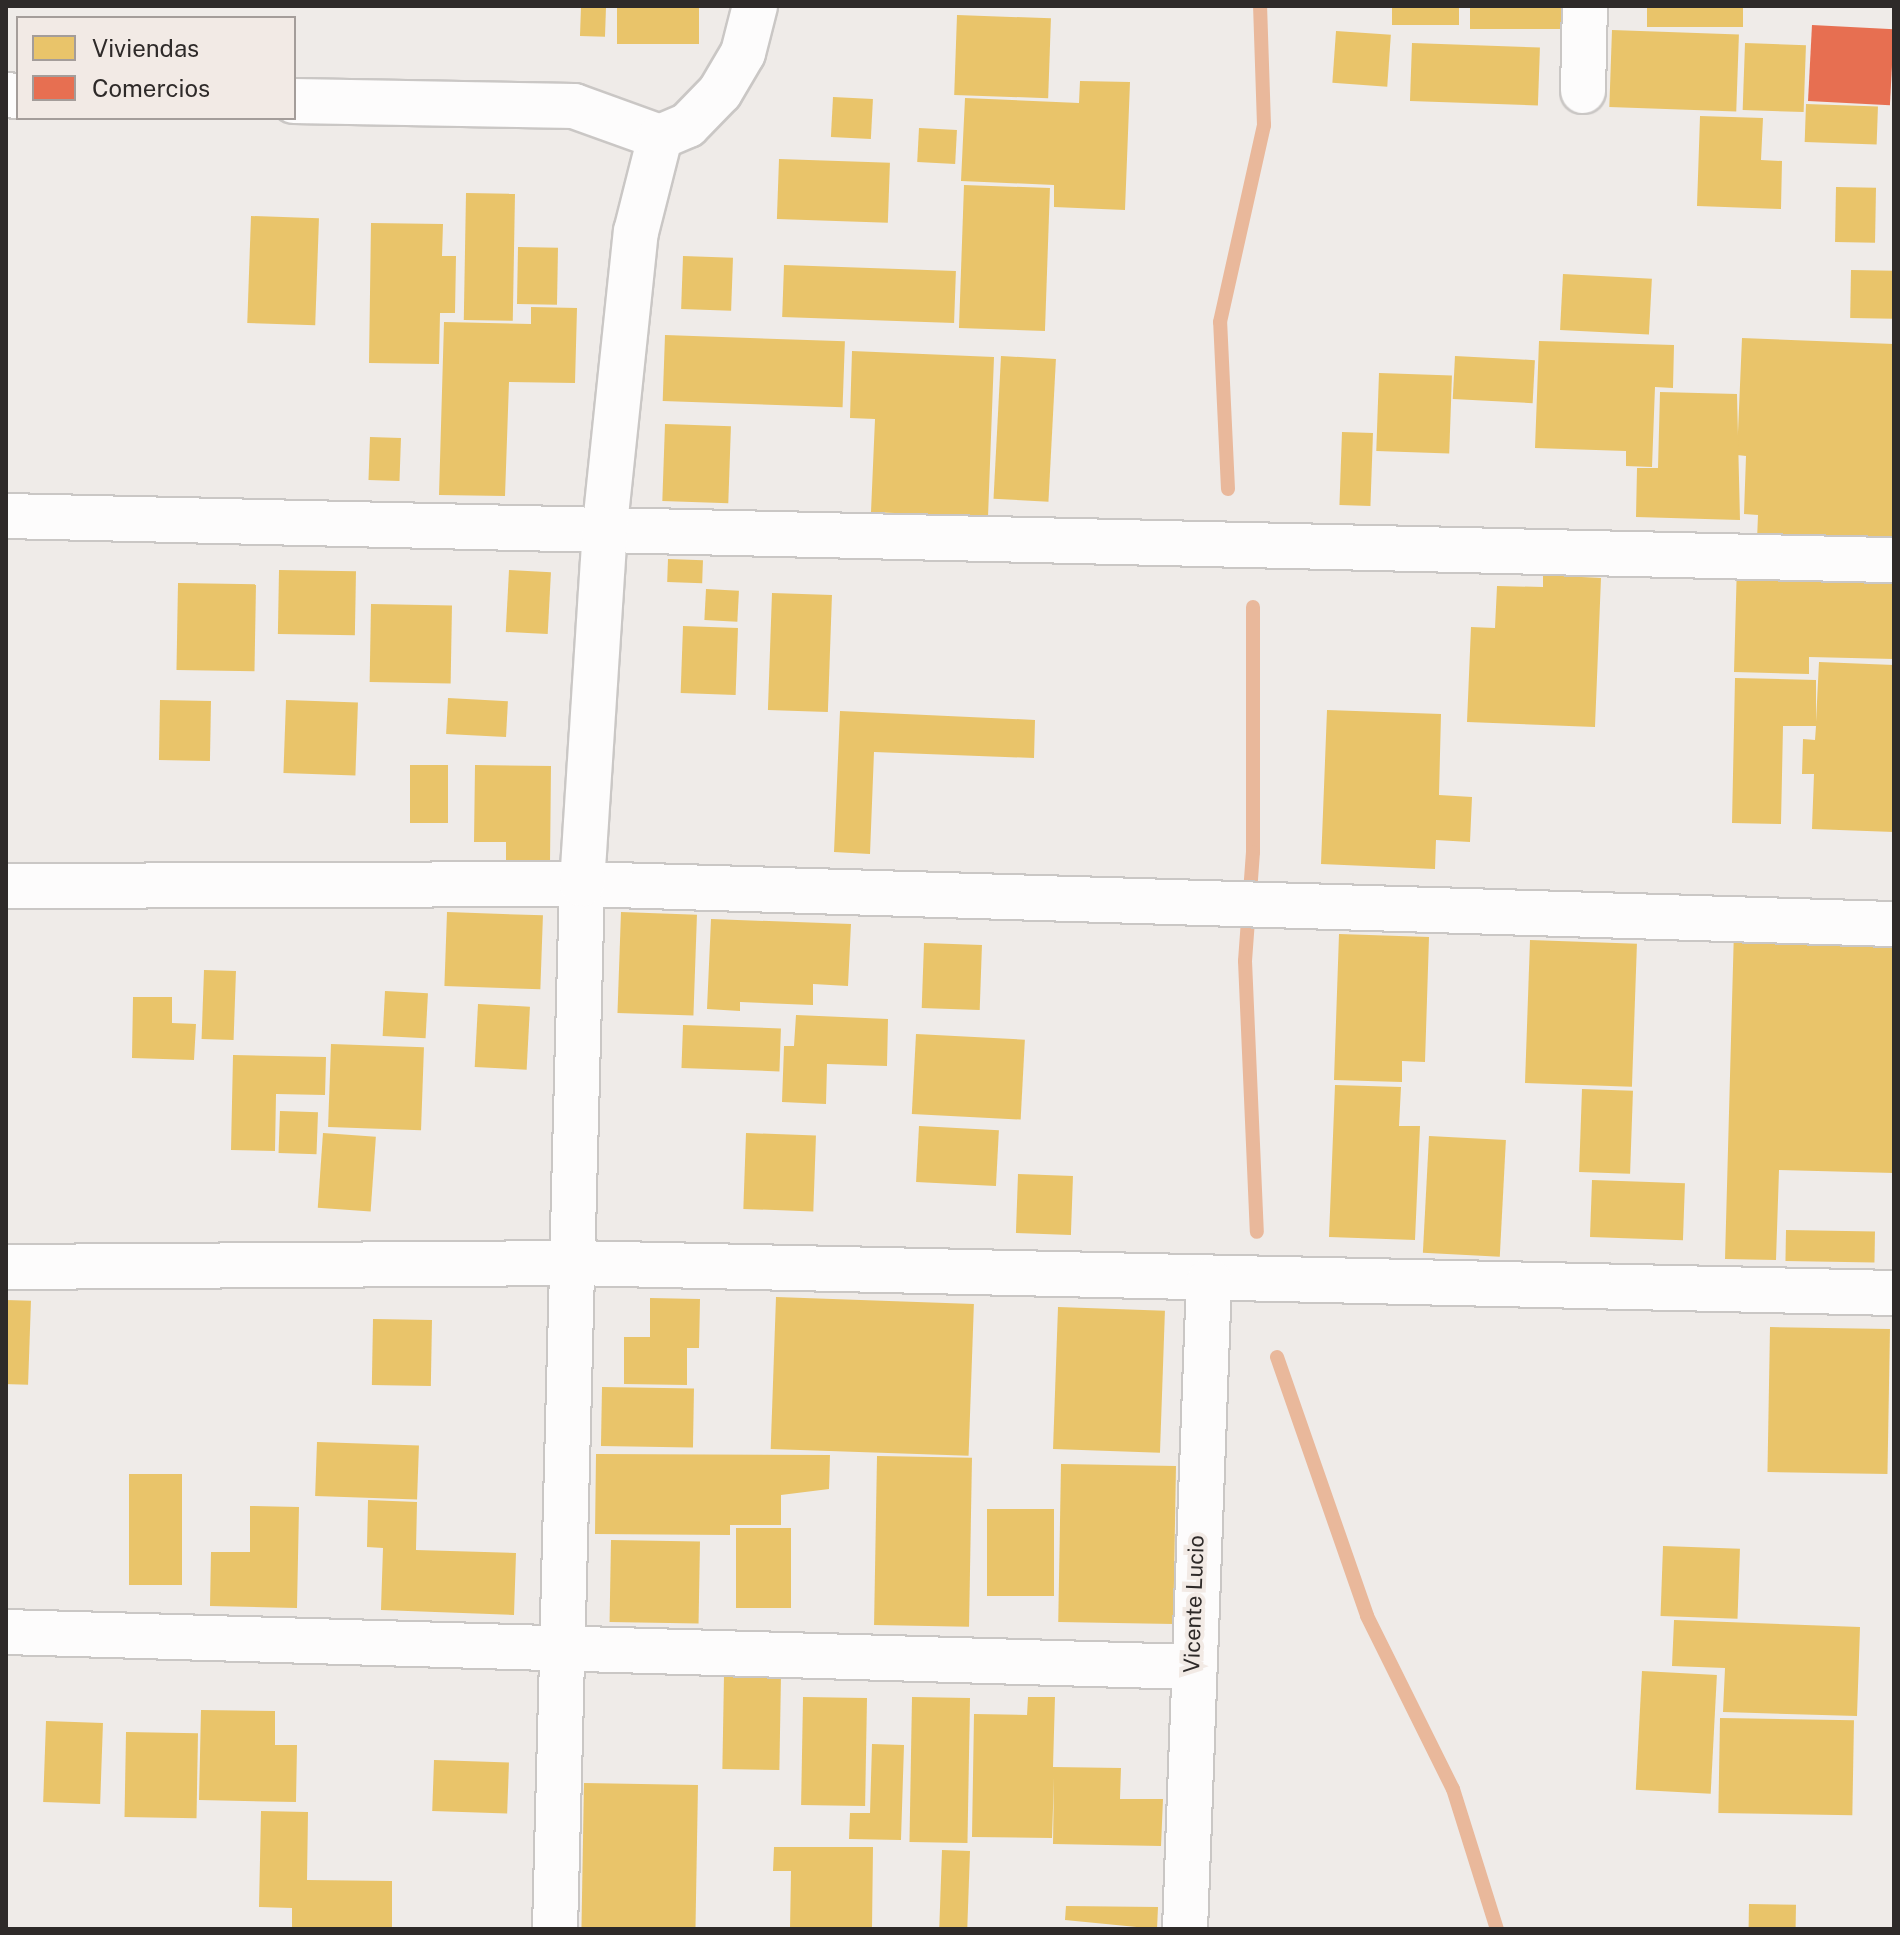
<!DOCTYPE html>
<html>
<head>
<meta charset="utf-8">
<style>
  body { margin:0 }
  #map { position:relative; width:1900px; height:1935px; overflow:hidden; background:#efebe8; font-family:"Public Sans",sans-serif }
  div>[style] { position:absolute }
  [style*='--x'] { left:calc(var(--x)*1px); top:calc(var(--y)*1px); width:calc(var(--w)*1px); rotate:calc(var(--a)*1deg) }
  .homes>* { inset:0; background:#e9c46a; transform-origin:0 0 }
  .shops>* { inset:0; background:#e76f51; transform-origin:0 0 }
  .stream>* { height:14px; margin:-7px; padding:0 7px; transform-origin:7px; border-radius:7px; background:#e9b89b }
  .roads { filter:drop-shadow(2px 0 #cac7c5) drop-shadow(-2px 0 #cac7c5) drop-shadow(0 2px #cac7c5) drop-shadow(0 -2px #cac7c5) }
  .minor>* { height:44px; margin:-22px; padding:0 22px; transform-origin:22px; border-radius:22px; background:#fdfcfc }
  span { translate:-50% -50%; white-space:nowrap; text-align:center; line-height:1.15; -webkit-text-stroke:8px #f2eae5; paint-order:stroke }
  .street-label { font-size:22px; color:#2e2a29 }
  .frame { position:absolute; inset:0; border:8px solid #2e2a29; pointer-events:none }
  .legend { position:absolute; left:16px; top:16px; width:280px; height:104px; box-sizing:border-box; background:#f2eae5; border:2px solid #a49d9a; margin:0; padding:10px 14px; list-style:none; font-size:24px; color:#2e2a29 }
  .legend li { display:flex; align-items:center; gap:16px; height:40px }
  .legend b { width:40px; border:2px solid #a49d9a }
</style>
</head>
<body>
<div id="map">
  <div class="homes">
    <i style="left:617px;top:6px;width:82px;height:38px"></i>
    <i style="left:1392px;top:6px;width:67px;height:19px"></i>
    <i style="left:1470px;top:6px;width:92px;height:23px"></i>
    <i style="left:1647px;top:6px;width:96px;height:21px"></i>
    <i style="left:581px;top:7px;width:25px;height:29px;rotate:2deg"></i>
    <i style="left:957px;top:15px;width:94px;height:80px;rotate:2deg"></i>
    <i style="left:1612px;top:30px;width:127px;height:77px;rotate:2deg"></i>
    <i style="left:1336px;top:31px;width:55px;height:52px;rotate:4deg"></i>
    <i style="left:1412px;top:43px;width:128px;height:58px;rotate:2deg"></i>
    <i style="left:1745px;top:43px;width:61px;height:67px;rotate:2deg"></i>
    <i style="clip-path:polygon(1080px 81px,1130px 82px,1125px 210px,1054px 207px,1054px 185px,961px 181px,965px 98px,1079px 103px)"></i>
    <i style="left:833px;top:97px;width:40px;height:40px;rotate:3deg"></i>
    <i style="left:1806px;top:104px;width:72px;height:38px;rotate:2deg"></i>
    <i style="clip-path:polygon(1700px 116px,1763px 118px,1761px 160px,1782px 161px,1781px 209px,1697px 206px)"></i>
    <i style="left:919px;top:128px;width:38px;height:34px;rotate:3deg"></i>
    <i style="left:779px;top:159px;width:111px;height:60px;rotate:2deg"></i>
    <i style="left:964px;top:185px;width:86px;height:143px;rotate:2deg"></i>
    <i style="left:1836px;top:187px;width:40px;height:55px;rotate:1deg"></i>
    <i style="left:466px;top:193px;width:49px;height:127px;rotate:1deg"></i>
    <i style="left:251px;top:216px;width:68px;height:107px;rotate:2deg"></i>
    <i style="clip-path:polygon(371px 223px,443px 224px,442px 256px,456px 256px,455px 313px,440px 313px,439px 364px,369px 363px)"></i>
    <i style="left:518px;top:247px;width:40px;height:57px;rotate:1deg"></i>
    <i style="left:683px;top:256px;width:50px;height:53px;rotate:2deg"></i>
    <i style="left:784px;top:265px;width:172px;height:52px;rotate:2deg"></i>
    <i style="left:1851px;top:270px;width:43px;height:48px;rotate:1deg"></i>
    <i style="left:1563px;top:274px;width:89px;height:56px;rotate:3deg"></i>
    <i style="clip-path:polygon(531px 307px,577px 308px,575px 383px,509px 382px,505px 496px,439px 495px,444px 322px,531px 324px)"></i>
    <i style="left:665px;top:335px;width:180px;height:66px;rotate:2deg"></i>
    <i style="clip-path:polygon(1742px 338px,1894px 344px,1894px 546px,1757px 540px,1758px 515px,1744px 514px,1746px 456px,1737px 455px)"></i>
    <i style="clip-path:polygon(1539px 341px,1674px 345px,1673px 388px,1655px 387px,1652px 467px,1626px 466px,1626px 451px,1535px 448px)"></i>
    <i style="clip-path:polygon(852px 351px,994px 357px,988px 517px,871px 512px,875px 419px,850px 418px)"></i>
    <i style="left:1001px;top:356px;width:55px;height:143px;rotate:3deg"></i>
    <i style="left:1455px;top:356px;width:80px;height:43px;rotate:3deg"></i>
    <i style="left:1379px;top:373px;width:73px;height:78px;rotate:2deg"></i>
    <i style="clip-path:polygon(1660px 392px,1737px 394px,1740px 520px,1636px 517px,1637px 468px,1658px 468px)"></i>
    <i style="left:665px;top:424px;width:66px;height:77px;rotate:2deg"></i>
    <i style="left:1342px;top:432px;width:31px;height:73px;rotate:2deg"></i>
    <i style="left:370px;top:437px;width:31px;height:43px;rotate:2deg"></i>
    <i style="left:668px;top:559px;width:35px;height:23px;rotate:2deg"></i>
    <i style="clip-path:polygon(1737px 563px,1780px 579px,1894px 583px,1894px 659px,1809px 657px,1809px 674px,1734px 672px)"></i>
    <i style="left:279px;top:570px;width:77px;height:64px;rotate:1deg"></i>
    <i style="left:509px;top:570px;width:42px;height:62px;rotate:3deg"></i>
    <i style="clip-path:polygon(1543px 575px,1601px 578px,1595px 727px,1467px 722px,1471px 627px,1495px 628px,1497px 586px,1543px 587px)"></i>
    <i style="left:178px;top:583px;width:78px;height:87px;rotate:1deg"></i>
    <i style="left:706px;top:589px;width:33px;height:31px;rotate:3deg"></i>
    <i style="left:772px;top:593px;width:60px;height:117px;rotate:2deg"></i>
    <i style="left:371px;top:604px;width:81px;height:78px;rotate:1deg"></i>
    <i style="left:683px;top:626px;width:55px;height:67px;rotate:2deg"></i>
    <i style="clip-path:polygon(1819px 662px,1894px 665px,1894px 832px,1812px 829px,1814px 774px,1802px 774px,1803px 739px,1815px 740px,1816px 726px,1783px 726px,1781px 824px,1732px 823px,1735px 678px,1816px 680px,1816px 722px)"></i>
    <i style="left:448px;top:698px;width:60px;height:36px;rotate:3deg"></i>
    <i style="left:160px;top:700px;width:51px;height:60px;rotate:1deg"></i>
    <i style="left:286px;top:700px;width:72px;height:73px;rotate:2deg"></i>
    <i style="clip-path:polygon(1327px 710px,1441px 714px,1439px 795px,1472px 797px,1470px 842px,1436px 840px,1435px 869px,1321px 864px)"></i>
    <i style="clip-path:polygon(840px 711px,1035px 720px,1034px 758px,874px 752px,870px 854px,834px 852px)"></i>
    <i style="left:410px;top:765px;width:38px;height:58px"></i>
    <i style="clip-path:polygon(475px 765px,551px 766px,550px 863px,506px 863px,506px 842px,474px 842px)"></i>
    <i style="left:447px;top:912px;width:96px;height:74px;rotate:2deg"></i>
    <i style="left:621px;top:912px;width:76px;height:101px;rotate:2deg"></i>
    <i style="clip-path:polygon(711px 919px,851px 924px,848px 986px,813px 984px,813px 1005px,740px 1002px,740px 1011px,707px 1009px)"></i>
    <i style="clip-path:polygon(1734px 929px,1894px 934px,1894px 1173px,1779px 1170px,1776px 1260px,1725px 1259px)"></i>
    <i style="clip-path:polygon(1339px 934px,1429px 937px,1425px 1062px,1402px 1061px,1402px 1082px,1334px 1080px)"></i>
    <i style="left:1530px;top:940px;width:107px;height:143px;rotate:2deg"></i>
    <i style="left:924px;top:943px;width:58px;height:65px;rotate:2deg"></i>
    <i style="left:204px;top:970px;width:32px;height:69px;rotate:2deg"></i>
    <i style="left:385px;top:991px;width:43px;height:45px;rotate:3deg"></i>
    <i style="clip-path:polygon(133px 997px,172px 997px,172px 1023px,196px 1024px,194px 1060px,132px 1058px)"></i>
    <i style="left:478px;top:1004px;width:52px;height:63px;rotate:3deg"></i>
    <i style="clip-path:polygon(796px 1015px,888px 1019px,887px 1066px,827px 1064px,826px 1104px,782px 1102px,784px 1046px,794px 1046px)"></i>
    <i style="left:683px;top:1025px;width:98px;height:43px;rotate:2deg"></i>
    <i style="left:916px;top:1034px;width:109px;height:80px;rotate:3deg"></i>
    <i style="left:331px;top:1044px;width:93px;height:83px;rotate:2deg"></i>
    <i style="clip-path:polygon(233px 1055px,326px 1057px,325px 1095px,276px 1094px,275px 1151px,231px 1150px)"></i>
    <i style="clip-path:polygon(1335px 1085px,1401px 1087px,1399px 1126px,1420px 1126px,1415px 1240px,1329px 1237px)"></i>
    <i style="left:1582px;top:1089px;width:51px;height:83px;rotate:2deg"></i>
    <i style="left:280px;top:1111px;width:38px;height:42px;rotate:2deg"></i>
    <i style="left:919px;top:1126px;width:80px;height:56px;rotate:3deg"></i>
    <i style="left:323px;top:1133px;width:53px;height:75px;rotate:4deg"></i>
    <i style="left:746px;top:1133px;width:70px;height:76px;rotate:2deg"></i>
    <i style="left:1429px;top:1136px;width:77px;height:117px;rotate:3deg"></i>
    <i style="left:1018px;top:1174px;width:55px;height:59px;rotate:2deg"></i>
    <i style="left:1592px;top:1180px;width:93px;height:57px;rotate:2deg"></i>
    <i style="left:1786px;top:1230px;width:89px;height:31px;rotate:1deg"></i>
    <i style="left:776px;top:1297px;width:198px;height:152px;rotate:2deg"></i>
    <i style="clip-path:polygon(650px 1298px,700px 1299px,699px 1348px,687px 1348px,687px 1385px,624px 1384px,624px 1337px,650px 1337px)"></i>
    <i style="left:6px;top:1300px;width:25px;height:84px;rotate:2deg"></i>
    <i style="left:1058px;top:1307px;width:107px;height:142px;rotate:2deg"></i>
    <i style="left:373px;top:1319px;width:59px;height:66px;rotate:1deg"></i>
    <i style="left:1770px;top:1327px;width:120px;height:145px;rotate:1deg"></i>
    <i style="left:602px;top:1387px;width:92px;height:59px;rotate:1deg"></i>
    <i style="left:317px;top:1442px;width:102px;height:54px;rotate:2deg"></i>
    <i style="clip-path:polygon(596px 1454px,830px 1455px,829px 1489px,781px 1495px,781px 1525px,730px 1525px,730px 1535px,595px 1534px)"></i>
    <i style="left:877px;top:1456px;width:95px;height:169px;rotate:1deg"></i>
    <i style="left:1061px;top:1464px;width:115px;height:158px;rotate:1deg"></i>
    <i style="left:129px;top:1474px;width:53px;height:111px"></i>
    <i style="clip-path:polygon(368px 1500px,417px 1502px,416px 1550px,516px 1553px,514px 1615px,381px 1610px,383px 1548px,367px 1547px)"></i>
    <i style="clip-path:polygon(250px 1506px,299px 1507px,297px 1608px,210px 1606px,211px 1552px,250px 1552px)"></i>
    <i style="left:987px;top:1509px;width:67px;height:87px"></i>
    <i style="left:736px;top:1528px;width:55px;height:80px"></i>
    <i style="left:611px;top:1540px;width:89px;height:82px;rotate:1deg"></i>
    <i style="left:1663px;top:1546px;width:77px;height:70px;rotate:2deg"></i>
    <i style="clip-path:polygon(1674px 1620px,1860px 1627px,1857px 1716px,1723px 1712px,1725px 1668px,1672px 1666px)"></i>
    <i style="left:1642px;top:1671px;width:75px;height:119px;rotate:3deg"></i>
    <i style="left:724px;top:1675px;width:57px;height:94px;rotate:1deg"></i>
    <i style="left:803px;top:1697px;width:64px;height:108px;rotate:1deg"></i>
    <i style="left:912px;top:1697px;width:58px;height:145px;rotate:1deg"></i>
    <i style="clip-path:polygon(1028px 1697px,1055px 1697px,1053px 1767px,1121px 1768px,1120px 1799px,1163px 1799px,1161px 1846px,1053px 1844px,1054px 1778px,1052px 1838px,972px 1837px,974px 1714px,1027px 1715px)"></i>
    <i style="clip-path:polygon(201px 1710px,275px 1711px,275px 1745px,297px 1745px,296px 1802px,199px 1800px)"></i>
    <i style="left:1720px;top:1718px;width:134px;height:95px;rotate:1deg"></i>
    <i style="left:46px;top:1721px;width:57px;height:81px;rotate:2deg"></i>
    <i style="left:126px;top:1732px;width:72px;height:85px;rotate:1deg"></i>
    <i style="clip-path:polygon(872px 1744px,904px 1745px,901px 1840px,849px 1839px,850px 1813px,870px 1813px)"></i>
    <i style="left:434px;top:1760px;width:75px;height:51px;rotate:2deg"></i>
    <i style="left:584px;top:1783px;width:114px;height:146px;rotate:1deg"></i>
    <i style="clip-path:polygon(261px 1811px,308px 1812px,307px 1880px,392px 1881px,392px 1929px,292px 1929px,292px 1908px,259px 1907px)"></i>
    <i style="clip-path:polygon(774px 1847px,873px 1847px,872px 1929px,790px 1929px,791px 1871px,773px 1871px)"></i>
    <i style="left:942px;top:1850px;width:28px;height:79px;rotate:2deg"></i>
    <i style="left:1749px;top:1904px;width:47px;height:25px;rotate:1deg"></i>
    <i style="clip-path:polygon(1066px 1906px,1158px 1907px,1157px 1929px,1065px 1920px)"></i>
  </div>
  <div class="shops">
    <i style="left:1812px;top:25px;width:82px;height:76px;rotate:3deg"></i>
  </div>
  <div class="stream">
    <i style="--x:1228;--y:489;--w:167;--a:-92.7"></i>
    <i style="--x:1220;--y:322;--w:202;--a:-77.4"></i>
    <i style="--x:1264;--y:125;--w:119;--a:-91.9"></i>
    <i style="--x:1253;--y:607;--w:245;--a:90"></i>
    <i style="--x:1253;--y:852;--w:109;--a:94.2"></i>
    <i style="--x:1245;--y:961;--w:271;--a:87.5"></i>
    <i style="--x:1277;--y:1357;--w:274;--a:70.8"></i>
    <i style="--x:1367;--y:1616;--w:193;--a:63.6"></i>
    <i style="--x:1453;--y:1789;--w:147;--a:72.6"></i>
  </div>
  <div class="roads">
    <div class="minor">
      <i style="--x:1583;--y:91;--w:85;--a:-88.7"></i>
      <i style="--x:6;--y:95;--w:12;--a:5"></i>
      <i style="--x:294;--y:101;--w:280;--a:1"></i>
      <i style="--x:574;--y:106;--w:91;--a:19.8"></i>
      <i style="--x:6;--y:516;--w:1889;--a:1.34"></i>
      <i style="--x:6;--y:886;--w:576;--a:-0.2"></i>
      <i style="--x:582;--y:884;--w:1313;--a:1.75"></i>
      <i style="--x:6;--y:1267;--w:567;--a:-0.4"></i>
      <i style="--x:573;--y:1263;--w:1321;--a:1.3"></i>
      <i style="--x:6;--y:1632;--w:1186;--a:1.69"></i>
      <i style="--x:555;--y:1929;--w:1045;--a:-88.52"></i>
      <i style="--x:582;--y:884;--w:360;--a:-86.3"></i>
      <i style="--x:605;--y:525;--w:295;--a:-84"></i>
      <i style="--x:636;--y:232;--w:98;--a:-75.8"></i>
      <i style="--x:660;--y:137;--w:30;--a:-23"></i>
      <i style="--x:688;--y:125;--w:46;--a:-45.9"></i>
      <i style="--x:720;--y:92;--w:45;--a:-59.5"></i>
      <i style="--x:743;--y:53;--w:49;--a:-75.7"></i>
      <i style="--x:1185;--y:1929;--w:649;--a:-87.88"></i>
    </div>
  </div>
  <div class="street-label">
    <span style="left:1194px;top:1604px;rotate:-88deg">Vicente Lucio</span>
  </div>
  <div class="frame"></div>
  <ul class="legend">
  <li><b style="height:22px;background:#e9c46a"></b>Viviendas</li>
  <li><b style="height:22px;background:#e76f51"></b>Comercios</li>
  </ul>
</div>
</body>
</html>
